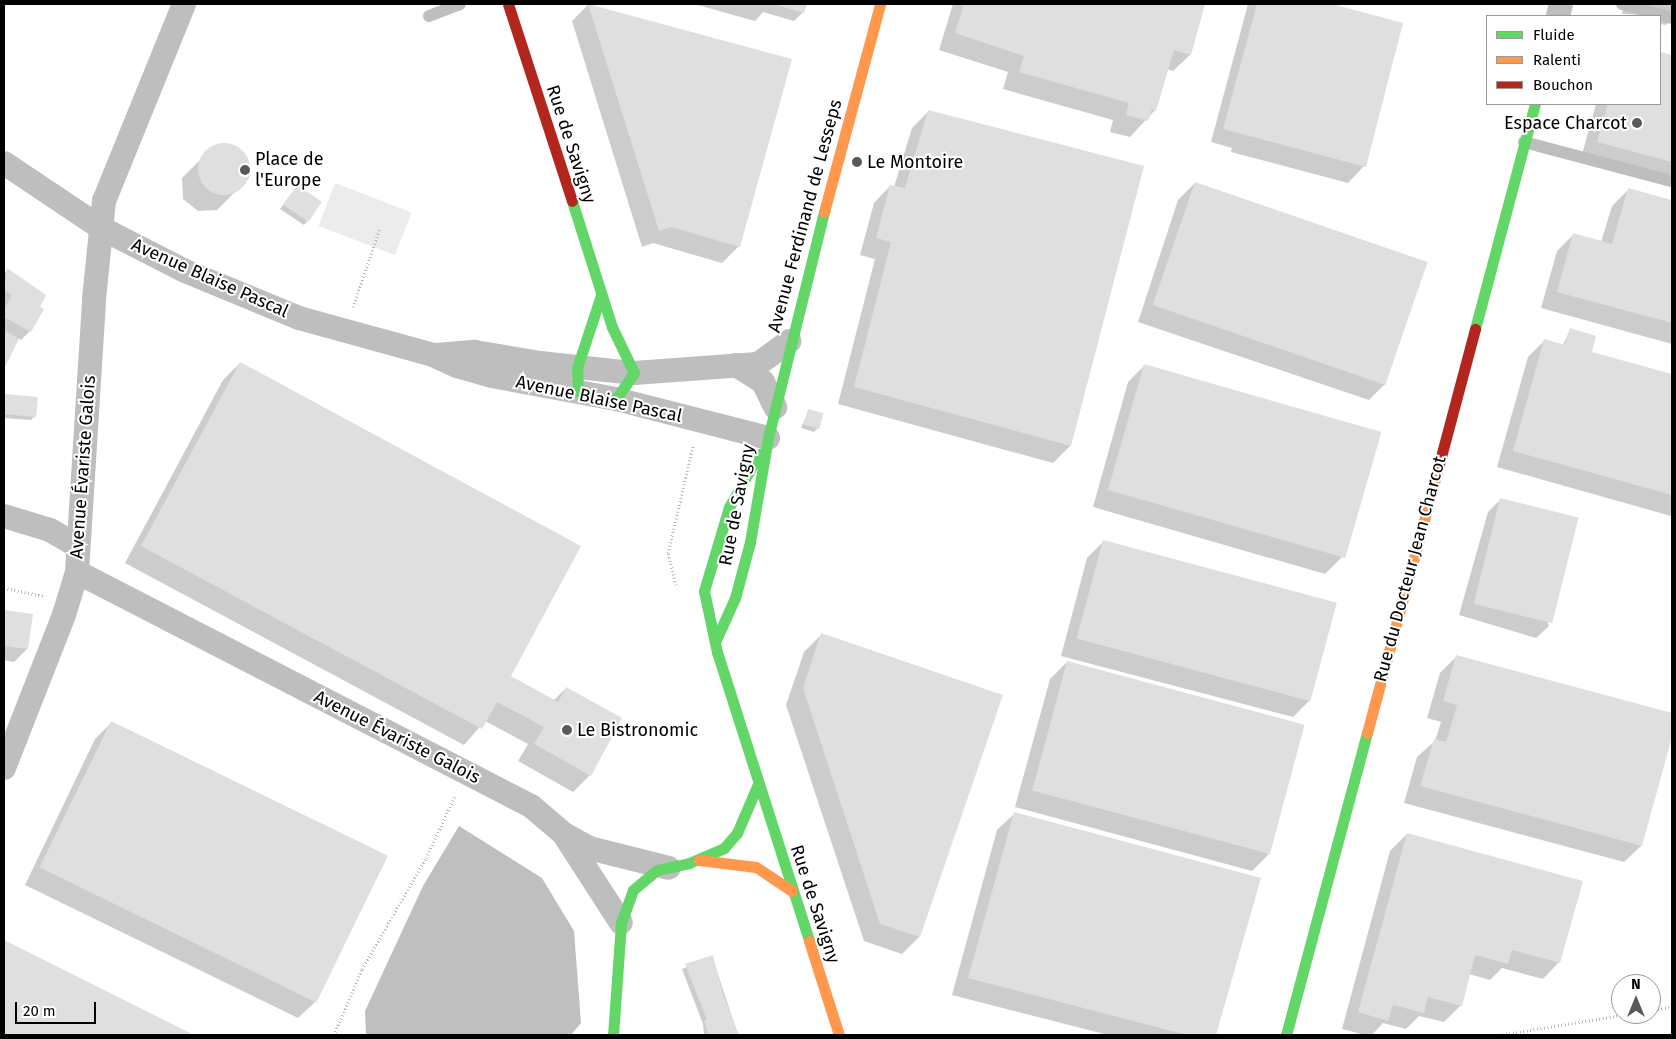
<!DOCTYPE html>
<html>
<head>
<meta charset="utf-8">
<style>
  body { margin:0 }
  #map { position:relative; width:1676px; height:1039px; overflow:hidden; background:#fff; font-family:"Fira Sans",sans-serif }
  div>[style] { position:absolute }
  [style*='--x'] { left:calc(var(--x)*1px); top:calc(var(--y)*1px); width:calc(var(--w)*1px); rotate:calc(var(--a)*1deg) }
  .green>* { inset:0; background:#ececec; transform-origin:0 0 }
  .water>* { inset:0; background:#bfbfbf }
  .shadow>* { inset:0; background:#0003 }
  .building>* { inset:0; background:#dfdfdf; transform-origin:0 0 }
  .round { border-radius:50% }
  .path>* { height:3px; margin-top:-1.5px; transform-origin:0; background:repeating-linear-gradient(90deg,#b9b9b9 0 1px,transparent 0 3.5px) }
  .lane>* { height:12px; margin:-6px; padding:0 6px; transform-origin:6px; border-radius:6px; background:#bebebe }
  .street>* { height:24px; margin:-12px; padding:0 12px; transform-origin:12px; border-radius:12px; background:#bebebe }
  .fast>* { height:11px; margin:-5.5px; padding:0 5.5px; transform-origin:5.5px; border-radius:5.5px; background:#63d668 }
  .slow>* { height:11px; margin:-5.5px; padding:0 5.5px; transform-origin:5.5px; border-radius:5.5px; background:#ff974d }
  .jam>* { height:11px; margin:-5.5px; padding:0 5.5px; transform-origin:5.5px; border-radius:5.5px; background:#b3261e }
  .dots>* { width:14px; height:14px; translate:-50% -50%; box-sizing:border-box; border:2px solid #fff; border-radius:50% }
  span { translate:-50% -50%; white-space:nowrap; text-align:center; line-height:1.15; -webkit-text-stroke:4px #fff; paint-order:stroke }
  .poi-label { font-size:18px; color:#000 }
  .right { translate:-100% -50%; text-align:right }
  .left { translate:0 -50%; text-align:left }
  .street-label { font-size:18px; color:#000 }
  .frame { position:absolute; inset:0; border:5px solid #000; pointer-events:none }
  .legend { position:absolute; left:1486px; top:15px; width:175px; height:90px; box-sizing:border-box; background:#fff; border:1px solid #999; margin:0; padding:6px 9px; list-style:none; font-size:15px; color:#000 }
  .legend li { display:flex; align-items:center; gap:10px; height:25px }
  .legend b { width:25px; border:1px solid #999 }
  .north { position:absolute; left:1611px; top:974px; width:50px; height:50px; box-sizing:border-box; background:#fff; border:1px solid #999; border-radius:50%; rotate:0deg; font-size:14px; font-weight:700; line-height:20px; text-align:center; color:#000 }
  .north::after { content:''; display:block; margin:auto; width:18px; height:22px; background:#595959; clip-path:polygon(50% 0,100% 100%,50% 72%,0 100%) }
  .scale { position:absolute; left:15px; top:1002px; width:81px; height:22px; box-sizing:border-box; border:2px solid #000; border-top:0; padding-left:6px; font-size:15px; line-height:18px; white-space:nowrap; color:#000; -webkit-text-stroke:4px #fff; paint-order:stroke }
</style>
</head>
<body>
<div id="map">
  <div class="green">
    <i style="left:335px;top:183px;width:82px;height:46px;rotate:21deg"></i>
  </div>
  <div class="water">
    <i style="clip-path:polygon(459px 826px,542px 878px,574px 931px,581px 1023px,571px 1035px,366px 1035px,365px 1011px,423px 886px)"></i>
  </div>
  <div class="shadow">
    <i style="clip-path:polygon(694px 4px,805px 4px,803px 12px,794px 21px,763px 12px,755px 21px)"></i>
    <i style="clip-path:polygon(953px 4px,1204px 4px,1190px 55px,1173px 71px,1167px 69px,1155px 110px,1130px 137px,1110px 132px,1113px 120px,1003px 89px,1008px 72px,939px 50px)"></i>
    <i style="clip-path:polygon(1248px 4px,1327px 4px,1402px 24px,1364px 166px,1348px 183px,1231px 152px,1232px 148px,1211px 142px)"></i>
    <i style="clip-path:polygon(1624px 4px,1672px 4px,1672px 19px,1666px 25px,1660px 24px,1660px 16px,1622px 14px)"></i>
    <i style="clip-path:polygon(588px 5px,766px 54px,739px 246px,722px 263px,653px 243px,642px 247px,572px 21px)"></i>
    <i style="clip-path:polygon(1660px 53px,1672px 57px,1672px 183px,1581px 158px,1596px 104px,1660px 104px)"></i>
    <i style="clip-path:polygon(928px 112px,1143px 167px,1070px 446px,1053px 463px,838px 404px,875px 259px,860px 255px,874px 203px,890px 186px,894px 187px,912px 128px)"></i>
    <i style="clip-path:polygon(232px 145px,248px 158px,249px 178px,217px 210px,198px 211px,183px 199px,182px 178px,214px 146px)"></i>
    <i style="clip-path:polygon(1195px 183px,1386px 383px,1369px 400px,1138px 322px,1178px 200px)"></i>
    <i style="clip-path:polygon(1628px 190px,1672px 202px,1672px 344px,1541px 308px,1557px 251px,1573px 235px,1601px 242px,1612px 206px)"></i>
    <i style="clip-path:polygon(293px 191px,307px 222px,304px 225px,280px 209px)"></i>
    <i style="clip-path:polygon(8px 270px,42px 309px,30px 331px,21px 340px,18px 338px,4px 366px,4px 274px)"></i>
    <i style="clip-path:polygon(1570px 330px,1591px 353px,1672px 375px,1671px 516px,1497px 467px,1528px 357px,1545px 340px,1563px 345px)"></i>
    <i style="clip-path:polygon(240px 363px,509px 676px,553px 701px,566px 688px,590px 775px,573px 792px,518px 761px,528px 744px,485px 721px,464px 745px,125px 563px,223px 380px)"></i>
    <i style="clip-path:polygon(1145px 365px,1342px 557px,1325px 574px,1093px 507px,1128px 382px)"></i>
    <i style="clip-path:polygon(4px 396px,5px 396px,35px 416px,31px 420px,4px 418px)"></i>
    <i style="clip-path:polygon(809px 410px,818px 428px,814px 432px,801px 428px)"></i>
    <i style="clip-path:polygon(1500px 500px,1549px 626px,1536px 638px,1459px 615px,1488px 512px)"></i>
    <i style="clip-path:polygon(1104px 541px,1310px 700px,1293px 717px,1061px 656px,1087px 558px)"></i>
    <i style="clip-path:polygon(4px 612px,32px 615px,27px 649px,14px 662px,4px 660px)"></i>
    <i style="clip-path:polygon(821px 635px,1002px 696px,919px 937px,902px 954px,864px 941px,786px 705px,804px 652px)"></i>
    <i style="clip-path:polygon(1457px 656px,1672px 714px,1672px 732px,1641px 846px,1624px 862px,1404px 803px,1417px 757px,1435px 741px,1441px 722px,1427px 718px,1440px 673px)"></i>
    <i style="clip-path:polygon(1067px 662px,1269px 854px,1252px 871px,1015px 807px,1050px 679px)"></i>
    <i style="clip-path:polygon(112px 722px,386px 855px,315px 1002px,298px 1018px,25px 885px,95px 739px)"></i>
    <i style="clip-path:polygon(1014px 814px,1259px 879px,1215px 1035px,1108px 1035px,952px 995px,997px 830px)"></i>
    <i style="clip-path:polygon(1407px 834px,1559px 962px,1543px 979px,1502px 968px,1490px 980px,1469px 974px,1461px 1005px,1444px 1022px,1419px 1016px,1406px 1029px,1383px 1023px,1372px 1035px,1365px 1035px,1342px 1029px,1390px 851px)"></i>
    <i style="clip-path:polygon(4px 942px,191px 1035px,4px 1035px)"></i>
    <i style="clip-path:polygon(712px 956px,738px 1035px,704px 1035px,703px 1024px,682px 969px)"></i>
  </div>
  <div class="building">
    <i style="clip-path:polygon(588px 4px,792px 59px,740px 247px,671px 227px,659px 231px)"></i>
    <i style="clip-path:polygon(773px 4px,807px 4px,804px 13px)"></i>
    <i style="clip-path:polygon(964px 4px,1205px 4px,1191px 55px,1174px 50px,1156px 111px,1152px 109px,1148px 121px,1126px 115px,1129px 103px,1019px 72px,1024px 56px,955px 33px)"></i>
    <i style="clip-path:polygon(1257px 4px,1332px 4px,1403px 23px,1366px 167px,1223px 129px)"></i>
    <i style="clip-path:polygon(1660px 52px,1672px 55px,1672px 162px,1597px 142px,1608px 104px,1660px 104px)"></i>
    <i style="clip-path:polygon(928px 110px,1144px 166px,1071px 446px,854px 387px,891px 242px,876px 238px,890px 185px,905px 188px)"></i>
    <i class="round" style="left:198px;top:143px;width:52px;height:52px"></i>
    <i style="left:1195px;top:182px;width:246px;height:130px;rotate:19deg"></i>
    <i style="left:297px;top:185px;width:30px;height:24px;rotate:34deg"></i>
    <i style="clip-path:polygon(1628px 188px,1672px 200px,1672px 323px,1557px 292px,1573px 233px,1612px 244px)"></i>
    <i style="clip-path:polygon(7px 268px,46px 295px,40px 307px,44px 309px,31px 332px,4px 317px,4px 309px,12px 295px,4px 290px)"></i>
    <i style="clip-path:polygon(1570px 328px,1596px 336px,1592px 352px,1672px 374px,1672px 495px,1513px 451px,1544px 339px,1565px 345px)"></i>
    <i style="clip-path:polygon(4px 330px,19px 339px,4px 369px)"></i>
    <i style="clip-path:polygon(240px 362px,581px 546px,511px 676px,558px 702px,566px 687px,622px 718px,591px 776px,534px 744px,544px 727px,497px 702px,482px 729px,141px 546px)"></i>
    <i style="left:1144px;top:364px;width:247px;height:131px;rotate:16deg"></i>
    <i style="left:4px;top:394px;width:34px;height:20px;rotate:5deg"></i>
    <i style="left:808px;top:409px;width:16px;height:16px;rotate:15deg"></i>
    <i style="left:1500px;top:498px;width:81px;height:109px;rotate:14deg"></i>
    <i style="left:1103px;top:540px;width:242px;height:102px;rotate:15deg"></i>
    <i style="clip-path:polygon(4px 610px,33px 614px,28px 649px,4px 646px)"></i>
    <i style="clip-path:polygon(821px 633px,1003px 695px,920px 937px,880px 924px,803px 688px)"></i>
    <i style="clip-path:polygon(1456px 655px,1672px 713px,1672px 737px,1642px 846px,1420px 786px,1434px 739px,1446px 742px,1457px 705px,1443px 701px)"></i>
    <i style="left:1067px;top:661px;width:246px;height:134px;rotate:15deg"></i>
    <i style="left:111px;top:721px;width:308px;height:163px;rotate:26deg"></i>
    <i style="clip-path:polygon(1014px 812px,1261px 878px,1216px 1035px,1187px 1035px,968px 978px)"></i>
    <i style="clip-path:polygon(1407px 833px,1583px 881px,1560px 963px,1512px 950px,1508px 964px,1475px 955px,1462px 1006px,1428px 997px,1424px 1013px,1393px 1005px,1388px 1021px,1358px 1012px)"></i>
    <i style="clip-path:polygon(4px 940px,194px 1035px,4px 1035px)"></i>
    <i style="clip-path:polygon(713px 955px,723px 994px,739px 1035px,709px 1035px,704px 1021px,707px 1020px,685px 964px)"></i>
  </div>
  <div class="path">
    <i style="--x:353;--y:307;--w:83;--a:-71.1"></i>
    <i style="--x:676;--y:585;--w:33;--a:-104"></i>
    <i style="--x:668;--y:553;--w:110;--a:-76.8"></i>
    <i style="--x:4;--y:588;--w:41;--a:11.3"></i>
    <i style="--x:1651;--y:1010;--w:21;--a:-8"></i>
    <i style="--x:334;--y:1035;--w:72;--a:-67"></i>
    <i style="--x:362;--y:969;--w:128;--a:-60"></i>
    <i style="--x:426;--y:858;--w:68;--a:-64.9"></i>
    <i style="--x:1499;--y:1035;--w:132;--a:-9.2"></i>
  </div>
  <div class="lane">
    <i style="--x:1622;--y:4;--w:52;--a:15.6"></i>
    <i style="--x:429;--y:16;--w:33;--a:-21"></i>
    <i style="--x:1524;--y:142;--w:153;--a:14.8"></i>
  </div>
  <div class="street">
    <i style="--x:1558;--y:16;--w:12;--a:-76"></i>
    <i style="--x:4;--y:163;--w:117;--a:33.8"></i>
    <i style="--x:101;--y:228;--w:94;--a:27.1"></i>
    <i style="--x:185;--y:271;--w:123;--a:22.4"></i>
    <i style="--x:299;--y:318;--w:139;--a:15.4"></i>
    <i style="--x:433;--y:355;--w:26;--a:25"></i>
    <i style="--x:457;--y:366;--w:36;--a:16"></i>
    <i style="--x:492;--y:376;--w:126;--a:10.5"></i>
    <i style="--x:616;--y:399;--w:157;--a:14.4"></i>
    <i style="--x:437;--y:355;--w:38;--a:-5"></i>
    <i style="--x:475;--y:352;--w:66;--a:9.6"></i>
    <i style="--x:540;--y:363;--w:95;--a:6.1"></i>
    <i style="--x:634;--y:373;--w:124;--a:-4.2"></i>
    <i style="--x:758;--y:364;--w:39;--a:-36"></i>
    <i style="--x:736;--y:365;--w:32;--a:32"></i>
    <i style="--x:763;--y:382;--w:28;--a:64"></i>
    <i style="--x:4;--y:516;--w:48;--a:16.9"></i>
    <i style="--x:50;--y:530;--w:32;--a:30"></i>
    <i style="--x:77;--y:572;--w:511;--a:27.27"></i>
    <i style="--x:531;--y:806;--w:43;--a:40.3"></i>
    <i style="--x:564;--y:834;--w:29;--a:29"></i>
    <i style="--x:589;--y:848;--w:82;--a:14"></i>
    <i style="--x:4;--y:768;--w:164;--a:-68.6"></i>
    <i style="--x:64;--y:615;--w:45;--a:-73.2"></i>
    <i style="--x:77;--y:572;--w:274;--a:-86.4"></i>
    <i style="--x:94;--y:299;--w:99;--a:-84.2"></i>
    <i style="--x:104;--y:201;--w:213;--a:-67.9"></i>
    <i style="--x:565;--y:836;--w:103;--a:57.2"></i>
  </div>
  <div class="fast">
    <i style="--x:572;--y:201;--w:132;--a:72.4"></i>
    <i style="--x:612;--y:327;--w:51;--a:64.4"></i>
    <i style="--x:634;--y:373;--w:32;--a:125"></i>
    <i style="--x:1475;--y:329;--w:233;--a:-75.1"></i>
    <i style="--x:578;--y:392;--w:24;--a:-92"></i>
    <i style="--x:577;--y:368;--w:77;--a:-71.8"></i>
    <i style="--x:759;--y:454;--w:61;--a:119.5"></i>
    <i style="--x:729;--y:507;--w:88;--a:106.6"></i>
    <i style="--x:704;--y:591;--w:62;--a:78"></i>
    <i style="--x:717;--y:652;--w:303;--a:72.3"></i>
    <i style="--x:716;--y:640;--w:46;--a:-65.7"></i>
    <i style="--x:735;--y:598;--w:58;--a:-75"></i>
    <i style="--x:750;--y:542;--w:106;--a:-80.2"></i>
    <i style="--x:768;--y:438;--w:233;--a:-76.1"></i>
    <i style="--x:613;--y:1035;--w:112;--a:-85.9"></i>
    <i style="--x:621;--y:923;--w:35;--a:-70"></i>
    <i style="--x:633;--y:890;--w:31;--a:-40"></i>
    <i style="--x:657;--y:870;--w:33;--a:-12"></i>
    <i style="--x:689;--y:863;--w:38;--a:-23"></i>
    <i style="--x:724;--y:848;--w:20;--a:-49"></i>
    <i style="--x:737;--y:833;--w:53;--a:-66.8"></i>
    <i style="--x:1286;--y:1035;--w:313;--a:-75"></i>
  </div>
  <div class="slow">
    <i style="--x:824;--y:212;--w:215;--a:-74.9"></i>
    <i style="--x:1367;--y:733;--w:274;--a:-75"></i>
    <i style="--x:699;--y:860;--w:57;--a:7"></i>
    <i style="--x:756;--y:867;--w:43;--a:33.7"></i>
    <i style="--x:809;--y:941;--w:99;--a:72.3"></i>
  </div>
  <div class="jam">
    <i style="--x:508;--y:4;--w:207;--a:72"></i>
    <i style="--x:1438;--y:468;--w:144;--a:-75.1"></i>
  </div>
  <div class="dots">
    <i style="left:1637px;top:123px;background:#595959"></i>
    <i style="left:857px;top:162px;background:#595959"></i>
    <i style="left:245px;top:170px;background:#595959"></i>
    <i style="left:567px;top:730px;background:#595959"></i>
  </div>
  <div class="poi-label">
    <span class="right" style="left:1627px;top:123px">Espace Charcot</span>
    <span class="left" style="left:255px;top:170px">Place de<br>l'Europe</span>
    <span class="left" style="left:867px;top:162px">Le Montoire</span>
    <span class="left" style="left:577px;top:730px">Le Bistronomic</span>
  </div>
  <div class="street-label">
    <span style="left:571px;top:144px;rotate:72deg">Rue de Savigny</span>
    <span style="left:805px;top:216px;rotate:-75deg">Avenue Ferdinand de Lesseps</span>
    <span style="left:210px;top:278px;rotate:24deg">Avenue Blaise Pascal</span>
    <span style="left:599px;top:399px;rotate:12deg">Avenue Blaise Pascal</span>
    <span style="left:83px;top:467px;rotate:-86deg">Avenue Évariste Galois</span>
    <span style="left:737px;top:505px;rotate:-79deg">Rue de Savigny</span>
    <span style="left:1410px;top:569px;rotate:-75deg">Rue du Docteur Jean Charcot</span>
    <span style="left:397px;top:737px;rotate:27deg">Avenue Évariste Galois</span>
    <span style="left:815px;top:904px;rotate:72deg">Rue de Savigny</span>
  </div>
  <div class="frame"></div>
  <ul class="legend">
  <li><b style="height:6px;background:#63d668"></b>Fluide</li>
  <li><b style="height:6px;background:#ff974d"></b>Ralenti</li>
  <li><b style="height:6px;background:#b3261e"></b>Bouchon</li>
  </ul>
  <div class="north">N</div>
  <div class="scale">20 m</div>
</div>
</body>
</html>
